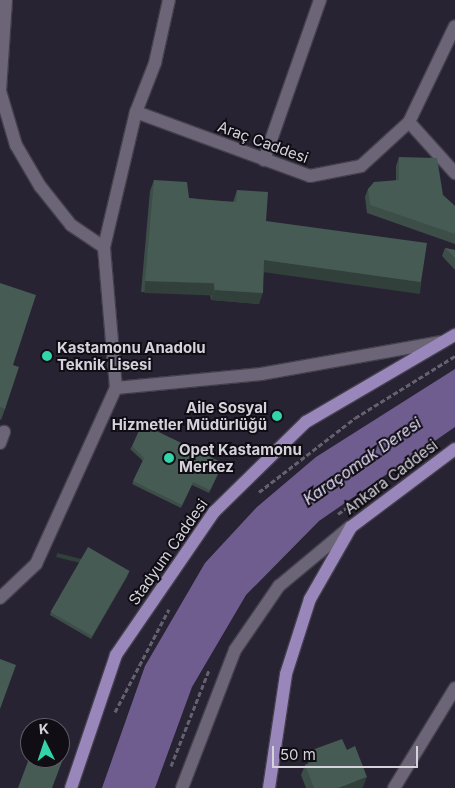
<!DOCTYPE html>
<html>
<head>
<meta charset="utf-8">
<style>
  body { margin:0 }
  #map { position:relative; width:455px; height:788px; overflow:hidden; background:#282332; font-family:Inter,sans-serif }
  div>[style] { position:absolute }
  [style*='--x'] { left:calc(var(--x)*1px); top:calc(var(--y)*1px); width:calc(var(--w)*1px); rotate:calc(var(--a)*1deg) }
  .water>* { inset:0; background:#6f5d8f }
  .path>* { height:3px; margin-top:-1.5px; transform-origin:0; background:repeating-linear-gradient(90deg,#65616e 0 5px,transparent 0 7.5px) }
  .roads { filter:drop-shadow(1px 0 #443f4c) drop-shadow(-1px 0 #443f4c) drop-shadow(0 1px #443f4c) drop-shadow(0 -1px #443f4c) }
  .minor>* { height:12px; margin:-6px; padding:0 6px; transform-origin:6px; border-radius:6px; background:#6b6577 }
  .major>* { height:12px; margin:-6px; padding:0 6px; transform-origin:6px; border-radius:6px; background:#9987bc }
  .wall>* { inset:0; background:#3c4e47 }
  .shaded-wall>* { inset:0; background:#31403a; transform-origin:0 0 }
  .building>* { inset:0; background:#465b53; transform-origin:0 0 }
  .dots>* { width:14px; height:14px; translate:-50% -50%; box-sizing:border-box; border:2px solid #100e14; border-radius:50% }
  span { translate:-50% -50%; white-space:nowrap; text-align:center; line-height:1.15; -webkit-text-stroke:4px #100e14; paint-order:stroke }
  .street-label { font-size:15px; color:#d5d2dc }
  .poi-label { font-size:15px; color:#d5d2dc; font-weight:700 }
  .left { translate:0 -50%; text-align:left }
  .right { translate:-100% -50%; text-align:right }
  .water-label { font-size:16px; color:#e3d9f8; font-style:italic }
  .north { position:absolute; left:20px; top:718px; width:50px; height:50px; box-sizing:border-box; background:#100e14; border:1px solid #5f5c64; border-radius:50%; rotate:356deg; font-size:14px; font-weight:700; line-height:20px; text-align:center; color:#d5d2dc }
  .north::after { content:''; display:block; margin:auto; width:18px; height:22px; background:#32d4a9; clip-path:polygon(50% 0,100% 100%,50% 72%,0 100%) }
  .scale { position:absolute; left:272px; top:746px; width:146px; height:22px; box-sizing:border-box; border:2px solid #d5d2dc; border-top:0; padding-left:6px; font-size:15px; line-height:18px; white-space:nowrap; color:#d5d2dc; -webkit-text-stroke:4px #100e14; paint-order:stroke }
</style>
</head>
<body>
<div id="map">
  <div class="water">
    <i style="clip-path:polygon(455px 369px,455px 427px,319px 521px,246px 595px,192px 687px,155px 788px,102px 788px,145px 666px,205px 563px,257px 507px,316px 457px)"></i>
  </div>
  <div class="path">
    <i style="--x:259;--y:492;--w:121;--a:-37.6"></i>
    <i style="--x:355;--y:418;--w:118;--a:-31.8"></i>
    <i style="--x:338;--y:514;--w:49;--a:-36.6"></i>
    <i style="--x:115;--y:712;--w:116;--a:-62.3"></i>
    <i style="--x:171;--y:766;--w:103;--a:-68.4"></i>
  </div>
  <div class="roads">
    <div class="minor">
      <i style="--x:6;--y:0;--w:91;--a:93.8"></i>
      <i style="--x:0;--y:91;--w:56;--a:73.5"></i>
      <i style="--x:16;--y:145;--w:48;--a:59.7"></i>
      <i style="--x:40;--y:186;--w:50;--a:51.5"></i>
      <i style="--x:71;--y:225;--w:40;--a:34"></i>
      <i style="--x:136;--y:112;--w:185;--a:20.2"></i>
      <i style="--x:310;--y:176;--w:52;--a:-11.1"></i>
      <i style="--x:361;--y:166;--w:65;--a:-42.5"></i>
      <i style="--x:409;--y:122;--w:106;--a:-64.4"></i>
      <i style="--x:409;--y:122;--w:69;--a:48"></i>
      <i style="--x:264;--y:160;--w:170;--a:-70.7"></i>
      <i style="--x:116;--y:388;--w:142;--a:-94.9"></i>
      <i style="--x:104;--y:247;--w:139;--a:-76.7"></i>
      <i style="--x:136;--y:112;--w:53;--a:-68.8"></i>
      <i style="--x:155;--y:63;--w:65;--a:-77.5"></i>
      <i style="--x:0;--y:443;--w:12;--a:-70"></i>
      <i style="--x:0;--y:598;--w:50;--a:-43.4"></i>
      <i style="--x:36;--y:564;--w:193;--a:-65.6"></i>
      <i style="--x:116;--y:388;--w:146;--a:-5.5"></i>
      <i style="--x:261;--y:374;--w:182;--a:-10.1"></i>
      <i style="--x:182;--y:788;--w:148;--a:-69"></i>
      <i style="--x:235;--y:650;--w:78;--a:-55.5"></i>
      <i style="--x:279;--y:586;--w:92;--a:-39.7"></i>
      <i style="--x:394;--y:788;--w:117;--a:-58.6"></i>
    </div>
    <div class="major">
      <i style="--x:71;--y:788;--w:140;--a:-71.3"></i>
      <i style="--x:116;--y:655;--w:173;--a:-55.6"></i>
      <i style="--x:214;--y:512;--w:129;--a:-44.4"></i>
      <i style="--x:306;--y:422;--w:173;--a:-30.3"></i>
      <i style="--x:269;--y:788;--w:115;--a:-81.5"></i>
      <i style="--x:286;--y:674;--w:79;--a:-72.3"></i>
      <i style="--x:310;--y:599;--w:83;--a:-60.3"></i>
      <i style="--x:351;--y:527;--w:130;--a:-36.9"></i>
    </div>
  </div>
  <div class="wall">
    <i style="clip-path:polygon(399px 157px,455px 206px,455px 244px,367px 213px,365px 197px,368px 189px,396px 180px,396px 166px)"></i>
    <i style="clip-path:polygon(154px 180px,189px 198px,233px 202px,237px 190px,266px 221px,421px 282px,417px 293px,264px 271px,259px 304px,211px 300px,210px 294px,141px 292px,150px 191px)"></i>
    <i style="clip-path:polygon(445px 248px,455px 250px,455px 270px,442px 256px)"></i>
    <i style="clip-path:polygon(0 283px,13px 365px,5px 409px,1px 420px,0 419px)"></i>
    <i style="clip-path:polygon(132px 446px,222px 466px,209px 493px,192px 485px,181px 508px,132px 484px,143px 461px,130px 449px)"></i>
    <i style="clip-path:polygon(128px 575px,91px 639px,50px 615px,51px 612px)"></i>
    <i style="clip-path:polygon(312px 750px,363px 787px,306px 788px,301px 775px,305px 765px,308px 763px,308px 761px)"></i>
  </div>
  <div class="shaded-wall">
    <i style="left:264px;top:260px;width:159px;height:12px;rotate:8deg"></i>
    <i style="left:145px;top:281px;width:69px;height:12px;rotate:2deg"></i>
    <i style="clip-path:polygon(215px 290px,263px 293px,259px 304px,211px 300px)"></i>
    <i style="left:129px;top:571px;width:4px;height:74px;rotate:104deg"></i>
    <i style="clip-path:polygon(367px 777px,363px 787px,362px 788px,338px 788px)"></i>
  </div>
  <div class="building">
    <i style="clip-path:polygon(399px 157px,437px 158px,443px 195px,455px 206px,455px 234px,370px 205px,368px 189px,374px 182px,399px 180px)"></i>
    <i style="clip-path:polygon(154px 180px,187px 182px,189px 198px,205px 200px,236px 202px,237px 190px,268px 192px,266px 221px,427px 243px,421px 282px,264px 260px,263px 293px,215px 290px,214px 283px,145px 281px)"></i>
    <i style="clip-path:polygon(445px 248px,455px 250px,455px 258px)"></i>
    <i style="clip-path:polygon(0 283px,36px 295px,13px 365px,19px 367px,5px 409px,0 407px)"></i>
    <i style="clip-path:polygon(142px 424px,223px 463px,210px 490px,193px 482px,182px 505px,133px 481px,144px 458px,132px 446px)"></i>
    <i style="left:88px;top:547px;width:48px;height:75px;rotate:30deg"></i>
    <i style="clip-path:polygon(0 659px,16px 665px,0 709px)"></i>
    <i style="clip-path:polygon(342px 739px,347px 750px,355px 746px,367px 777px,338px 788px,314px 788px,305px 765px,315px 761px,312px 750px)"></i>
    <i style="clip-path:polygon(30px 756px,30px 758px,60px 758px,63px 759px,52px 788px,18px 788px)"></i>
  </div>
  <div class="dots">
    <i style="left:47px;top:356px;background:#32d4a9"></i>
    <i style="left:277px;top:416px;background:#32d4a9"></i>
    <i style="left:169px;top:458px;background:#32d4a9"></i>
  </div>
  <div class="street-label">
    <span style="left:263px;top:142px;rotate:20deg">Araç Caddesi</span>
    <span style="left:391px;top:477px;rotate:-37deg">Ankara Caddesi</span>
    <span style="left:168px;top:552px;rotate:-55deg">Stadyum Caddesi</span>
  </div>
  <div class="poi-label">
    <span class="left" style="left:57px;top:356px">Kastamonu Anadolu<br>Teknik Lisesi</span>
    <span class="right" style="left:267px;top:416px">Aile Sosyal<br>Hizmetler Müdürlüğü</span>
    <span class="left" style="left:179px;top:458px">Opet Kastamonu<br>Merkez</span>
  </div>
  <div class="water-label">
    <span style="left:362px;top:461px;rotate:-35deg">Karaçomak Deresi</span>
  </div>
  <div class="north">K</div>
  <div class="scale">50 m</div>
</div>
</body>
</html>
